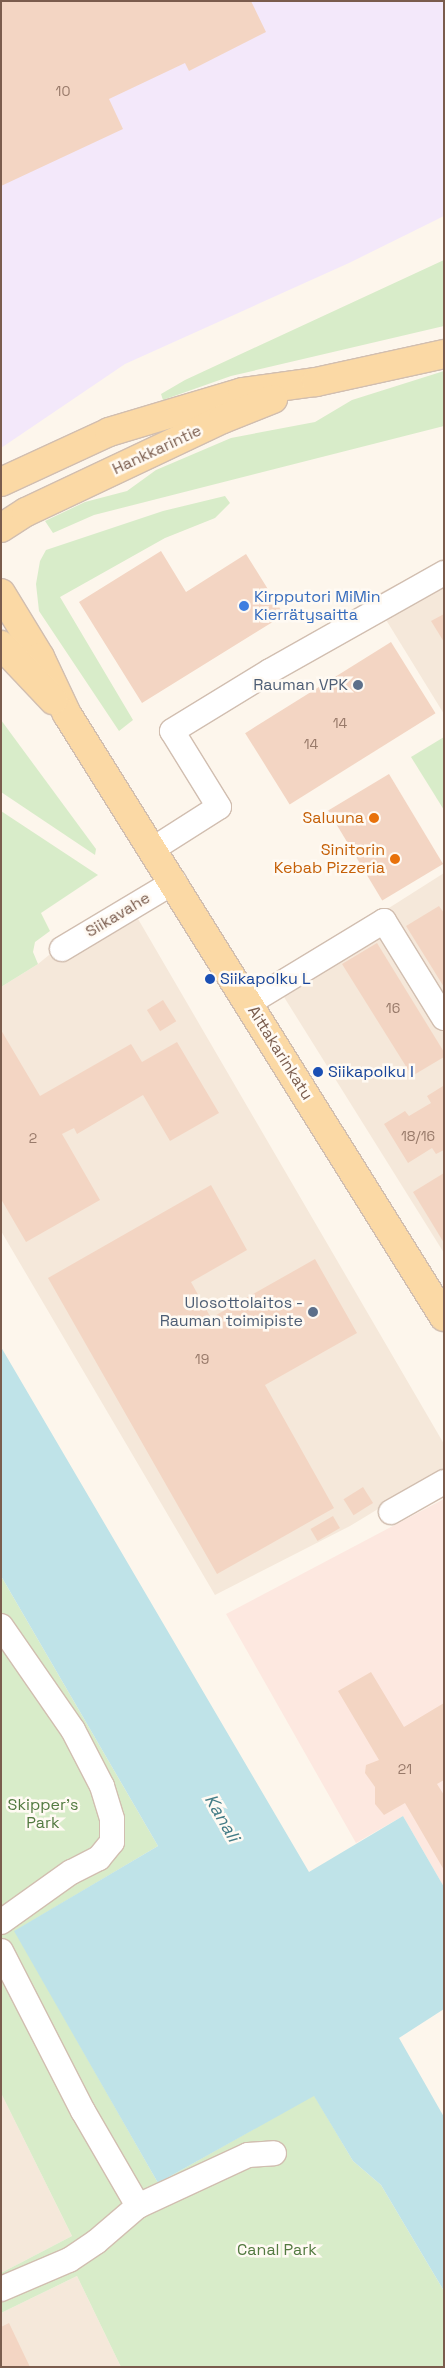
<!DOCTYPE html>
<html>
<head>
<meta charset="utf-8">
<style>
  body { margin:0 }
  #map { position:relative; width:445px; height:2368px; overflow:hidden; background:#fdf6ec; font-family:"Space Grotesk",sans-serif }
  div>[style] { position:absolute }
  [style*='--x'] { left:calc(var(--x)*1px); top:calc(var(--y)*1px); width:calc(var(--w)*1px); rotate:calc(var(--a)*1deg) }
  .residential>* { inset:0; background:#f5e8da }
  .commercial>* { inset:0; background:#fde8e0 }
  .education>* { inset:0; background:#f3e8fa }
  .green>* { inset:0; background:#d8ecc9 }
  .water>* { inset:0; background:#bfe3e8 }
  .building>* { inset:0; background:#f3d5c3; transform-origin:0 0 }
  .roads { filter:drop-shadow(1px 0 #d1beb0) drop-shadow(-1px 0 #d1beb0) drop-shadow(0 1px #d1beb0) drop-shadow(0 -1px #d1beb0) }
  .minor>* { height:24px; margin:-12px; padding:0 12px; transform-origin:12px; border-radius:12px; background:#fff }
  .major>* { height:28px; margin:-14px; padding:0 14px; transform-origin:14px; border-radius:14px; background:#fbd9a5 }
  .dots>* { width:14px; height:14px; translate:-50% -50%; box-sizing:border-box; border:2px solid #fffaf3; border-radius:50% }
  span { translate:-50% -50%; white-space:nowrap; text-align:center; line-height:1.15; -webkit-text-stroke:5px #fffaf3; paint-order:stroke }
  .number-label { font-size:14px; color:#987a6a }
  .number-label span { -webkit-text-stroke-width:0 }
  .street-label { font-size:16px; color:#7a5c4d }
  .shop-label { font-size:16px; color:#366cbe }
  .left { translate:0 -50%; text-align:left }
  .service-label { font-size:16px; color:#4e5e75 }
  .right { translate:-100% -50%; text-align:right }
  .food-label { font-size:16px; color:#c56008 }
  .transit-label { font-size:16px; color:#164399 }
  .park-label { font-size:16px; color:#537a41 }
  .water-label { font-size:18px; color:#437c86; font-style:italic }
  .frame { position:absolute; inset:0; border:2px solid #7a5c4d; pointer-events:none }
</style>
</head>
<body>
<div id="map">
  <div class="residential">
    <i style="clip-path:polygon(444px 560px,444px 714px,372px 597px)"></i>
    <i style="clip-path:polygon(444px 873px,444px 1253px,274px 981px)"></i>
    <i style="clip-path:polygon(127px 900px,444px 1444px,444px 1469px,350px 1526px,215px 1595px,1px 1231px,1px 987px,38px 964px,76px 933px)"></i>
    <i style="clip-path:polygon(1px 2093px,72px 2236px,1px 2273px)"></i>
    <i style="clip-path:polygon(77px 2276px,121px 2367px,1px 2367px,1px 2313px)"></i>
  </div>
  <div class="commercial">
    <i style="clip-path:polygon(444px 1499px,444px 1887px,403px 1816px,356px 1843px,226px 1614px)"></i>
  </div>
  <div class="education">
    <i style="clip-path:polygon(1px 1px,444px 1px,444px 216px,349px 263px,125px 364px,1px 448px)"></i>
  </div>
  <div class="green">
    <i style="clip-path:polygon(444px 260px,444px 326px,231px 376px,163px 400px,161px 394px,185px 380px)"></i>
    <i style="clip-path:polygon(444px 371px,444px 426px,94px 515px,53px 533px,45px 521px,85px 502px,127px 491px,156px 470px,231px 438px,315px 422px,352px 400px)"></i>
    <i style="clip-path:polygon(225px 496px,230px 503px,215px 518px,165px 538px,60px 597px,133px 720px,119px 731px,39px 611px,36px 584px,40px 561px,46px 550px,163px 511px)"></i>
    <i style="clip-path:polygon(1px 720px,96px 849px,95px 855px,1px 792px)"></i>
    <i style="clip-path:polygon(444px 737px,444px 810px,411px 757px)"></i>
    <i style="clip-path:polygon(1px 811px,98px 875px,41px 913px,50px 931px,35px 942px,33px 952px,38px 964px,1px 987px)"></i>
    <i style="clip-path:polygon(1px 1576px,158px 1846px,15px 1931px,158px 2183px,314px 2095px,353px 2161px,381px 2185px,444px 2291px,444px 2367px,121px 2367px,77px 2276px,1px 2313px,1px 2273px,72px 2236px,1px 2093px)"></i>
  </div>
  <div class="water">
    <i style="clip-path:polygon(1px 1347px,309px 1872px,403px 1816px,444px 1887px,444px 2009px,399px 2038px,444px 2117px,444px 2291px,381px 2185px,353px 2161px,314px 2096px,158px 2183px,14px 1931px,158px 1846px,1px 1576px)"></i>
  </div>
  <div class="building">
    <i style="clip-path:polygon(1px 1px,251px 1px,266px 32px,189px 71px,185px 63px,109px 99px,123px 129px,1px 186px)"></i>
    <i style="clip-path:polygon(161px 551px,186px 592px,246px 554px,284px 615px,142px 703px,79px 602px)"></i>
    <i style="clip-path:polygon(444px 614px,444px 642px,431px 621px)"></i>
    <i style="left:391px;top:642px;width:84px;height:172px;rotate:58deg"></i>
    <i style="left:389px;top:774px;width:105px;height:71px;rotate:59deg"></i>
    <i style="clip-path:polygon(439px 906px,444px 913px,444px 987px,406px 926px)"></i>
    <i style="clip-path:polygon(377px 943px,444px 1052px,444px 1057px,412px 1076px,342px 964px)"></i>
    <i style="left:163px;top:1000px;width:25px;height:19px;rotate:58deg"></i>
    <i style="clip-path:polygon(1px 1030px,40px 1096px,131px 1044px,142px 1062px,177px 1042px,219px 1113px,170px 1141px,143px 1095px,77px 1134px,74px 1128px,62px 1134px,100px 1200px,26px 1242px,1px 1199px)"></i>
    <i style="clip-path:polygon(443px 1086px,444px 1150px,436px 1154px,432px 1148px,408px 1163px,384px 1124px,405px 1111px,409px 1116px,431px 1103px,427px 1096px)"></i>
    <i style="clip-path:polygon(444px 1173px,444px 1243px,413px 1192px)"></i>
    <i style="clip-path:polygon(211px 1185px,247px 1250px,191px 1282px,211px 1318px,315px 1259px,357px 1333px,265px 1385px,334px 1508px,217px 1574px,48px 1278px)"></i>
    <i style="left:363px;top:1487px;width:19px;height:23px;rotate:58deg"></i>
    <i style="left:333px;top:1516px;width:14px;height:26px;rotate:60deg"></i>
    <i style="clip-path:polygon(371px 1672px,404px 1727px,444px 1703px,444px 1780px,437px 1784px,444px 1795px,444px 1870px,405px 1803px,384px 1815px,375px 1804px,375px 1787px,365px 1773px,366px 1765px,379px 1760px,338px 1691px)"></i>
    <i style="clip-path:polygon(9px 2323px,30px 2367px,1px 2367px,1px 2327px)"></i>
  </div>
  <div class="roads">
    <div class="minor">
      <i style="--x:153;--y:849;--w:78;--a:-32.5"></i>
      <i style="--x:219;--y:807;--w:89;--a:-121.7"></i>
      <i style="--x:172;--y:731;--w:115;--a:-31.5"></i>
      <i style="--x:270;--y:671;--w:200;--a:-29.4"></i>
      <i style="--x:62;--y:949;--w:131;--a:-30.9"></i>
      <i style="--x:249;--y:1003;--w:158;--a:-31.3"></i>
      <i style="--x:384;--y:921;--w:114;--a:58.3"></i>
      <i style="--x:391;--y:1512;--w:61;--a:-29.5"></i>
      <i style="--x:1;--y:1626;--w:126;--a:55.3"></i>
      <i style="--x:73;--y:1730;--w:63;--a:62.6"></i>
      <i style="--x:102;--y:1786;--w:34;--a:73"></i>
      <i style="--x:112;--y:1819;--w:23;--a:90"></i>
      <i style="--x:112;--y:1842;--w:21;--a:129"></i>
      <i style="--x:99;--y:1858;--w:31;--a:153"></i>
      <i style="--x:71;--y:1872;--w:86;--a:144.5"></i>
      <i style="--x:1;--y:1951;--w:180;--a:62.9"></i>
      <i style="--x:83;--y:2111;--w:110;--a:59.9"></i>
      <i style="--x:138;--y:2206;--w:55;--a:139.4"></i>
      <i style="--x:96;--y:2242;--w:32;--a:146"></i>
      <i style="--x:69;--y:2260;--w:74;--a:156.9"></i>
      <i style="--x:138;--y:2206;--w:121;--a:-24.9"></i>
      <i style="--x:248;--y:2155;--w:26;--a:-4"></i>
    </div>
    <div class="major">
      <i style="--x:1;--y:482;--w:119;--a:-24.8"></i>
      <i style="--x:109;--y:432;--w:139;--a:-16.7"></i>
      <i style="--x:242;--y:392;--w:75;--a:-7.7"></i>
      <i style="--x:316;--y:382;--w:131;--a:-12.3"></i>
      <i style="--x:1;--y:528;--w:30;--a:-33"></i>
      <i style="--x:26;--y:512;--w:218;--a:-25.3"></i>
      <i style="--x:223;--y:419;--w:54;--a:-21.8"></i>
      <i style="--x:1;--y:593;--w:75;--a:58.6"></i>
      <i style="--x:40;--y:657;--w:63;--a:64.7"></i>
      <i style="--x:67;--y:714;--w:711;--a:57.99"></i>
      <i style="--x:1;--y:645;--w:76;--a:46.6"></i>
    </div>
  </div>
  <div class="dots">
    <i style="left:244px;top:606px;background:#3f7fe0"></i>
    <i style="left:358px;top:685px;background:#5c6f8a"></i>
    <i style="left:374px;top:818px;background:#e8710a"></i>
    <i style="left:395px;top:859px;background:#e8710a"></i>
    <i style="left:210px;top:979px;background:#1a4fb4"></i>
    <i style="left:318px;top:1072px;background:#1a4fb4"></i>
    <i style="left:313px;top:1312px;background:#5c6f8a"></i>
  </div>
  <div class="number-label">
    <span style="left:63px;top:91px">10</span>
    <span style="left:340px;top:723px">14</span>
    <span style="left:311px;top:744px">14</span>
    <span style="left:393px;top:1008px">16</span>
    <span style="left:418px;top:1136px">18/16</span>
    <span style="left:33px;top:1138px">2</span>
    <span style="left:202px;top:1359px">19</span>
    <span style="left:405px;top:1769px">21</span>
  </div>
  <div class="street-label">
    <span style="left:157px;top:450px;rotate:-25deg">Hankkarintie</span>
    <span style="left:118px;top:915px;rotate:-31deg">Siikavahe</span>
    <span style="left:280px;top:1053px;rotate:58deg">Aittakarinkatu</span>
  </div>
  <div class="shop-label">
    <span class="left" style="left:254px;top:606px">Kirpputori MiMin<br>Kierrätysaitta</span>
  </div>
  <div class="service-label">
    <span class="right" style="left:348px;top:685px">Rauman VPK</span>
    <span class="right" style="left:303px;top:1312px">Ulosottolaitos -<br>Rauman toimipiste</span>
  </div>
  <div class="food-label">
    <span class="right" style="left:364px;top:818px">Saluuna</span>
    <span class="right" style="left:385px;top:859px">Sinitorin<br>Kebab Pizzeria</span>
  </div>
  <div class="transit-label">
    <span class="left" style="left:220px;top:979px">Siikapolku L</span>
    <span class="left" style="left:328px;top:1072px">Siikapolku I</span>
  </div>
  <div class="park-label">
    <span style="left:43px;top:1814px">Skipper's<br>Park</span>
    <span style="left:277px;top:2250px">Canal Park</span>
  </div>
  <div class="water-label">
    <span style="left:222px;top:1818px;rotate:60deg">Kanali</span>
  </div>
  <div class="frame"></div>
</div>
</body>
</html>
